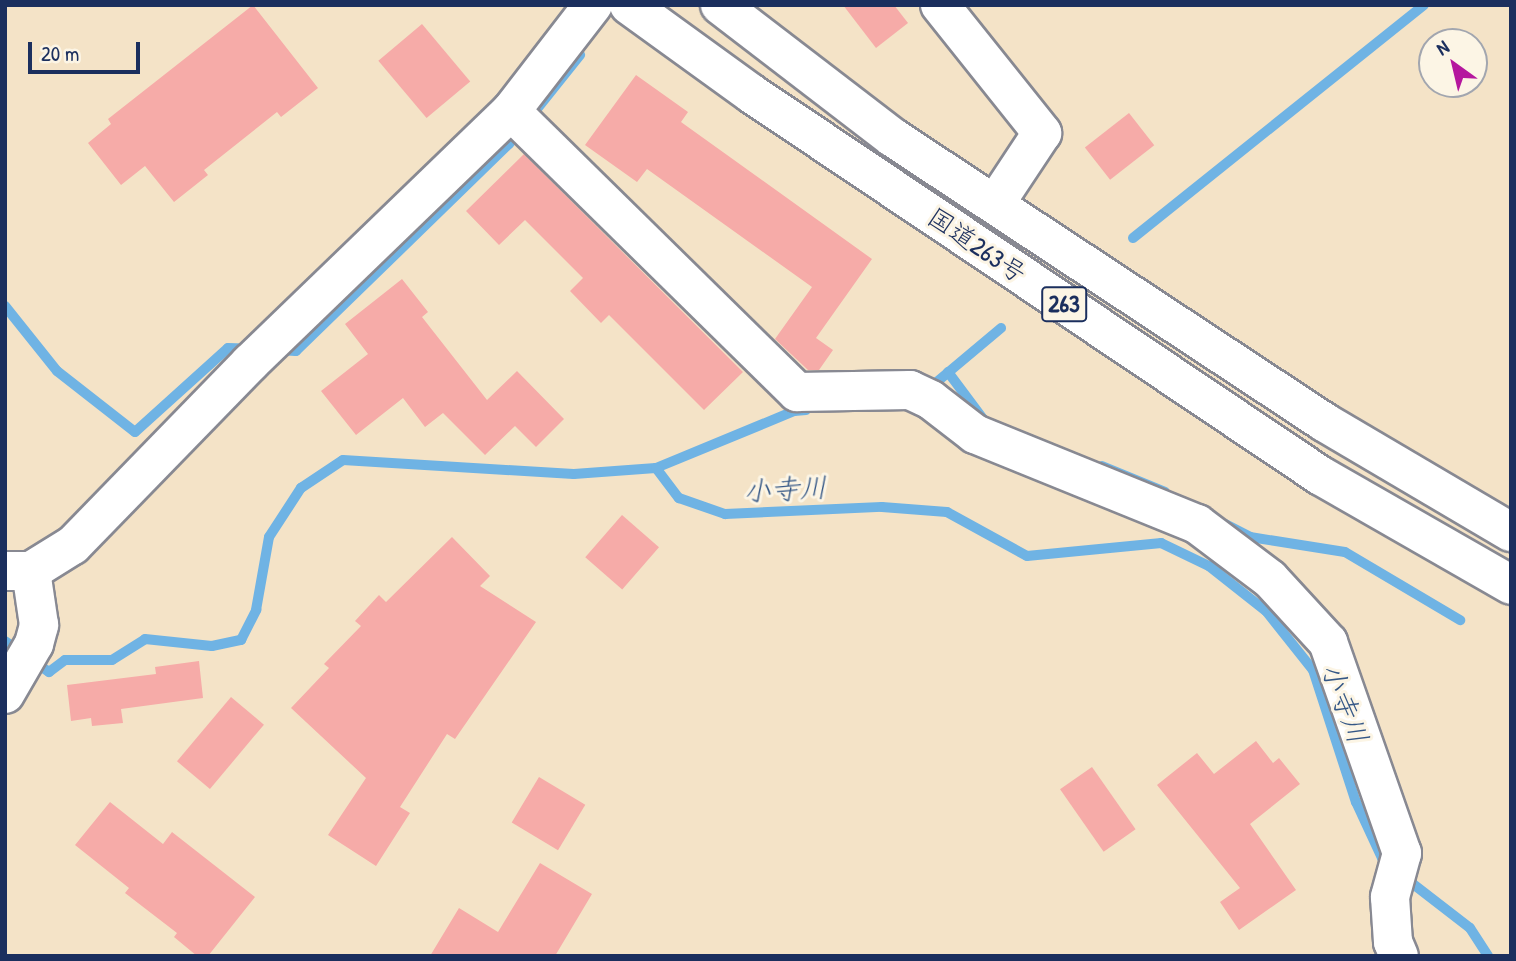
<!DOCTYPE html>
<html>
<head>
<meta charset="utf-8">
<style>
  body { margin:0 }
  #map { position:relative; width:1516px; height:961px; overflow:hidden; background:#f4e3c7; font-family:"Patrick Hand","Klee One",sans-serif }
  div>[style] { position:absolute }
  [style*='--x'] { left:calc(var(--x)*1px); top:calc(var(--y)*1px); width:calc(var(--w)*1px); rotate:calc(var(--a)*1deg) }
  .stream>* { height:10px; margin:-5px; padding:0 5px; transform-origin:5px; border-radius:5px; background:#6fb3e4 }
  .building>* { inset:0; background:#f6aba8; transform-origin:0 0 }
  .roads { filter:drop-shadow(2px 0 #888992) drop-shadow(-2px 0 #888992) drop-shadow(0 2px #888992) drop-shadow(0 -2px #888992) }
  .minor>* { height:38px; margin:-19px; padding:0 19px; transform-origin:19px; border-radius:19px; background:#fff }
  .highway>* { height:38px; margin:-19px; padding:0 19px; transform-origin:19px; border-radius:19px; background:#fff }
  span { translate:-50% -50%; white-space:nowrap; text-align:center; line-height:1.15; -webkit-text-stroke:6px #fcf5e5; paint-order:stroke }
  .shield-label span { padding:2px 5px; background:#fcf5e5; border:2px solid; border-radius:5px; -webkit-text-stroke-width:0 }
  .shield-label { font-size:24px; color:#1b2f5e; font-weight:700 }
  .street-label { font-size:26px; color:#1b2f5e }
  .water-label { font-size:28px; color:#345786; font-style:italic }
  .frame { position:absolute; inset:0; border:7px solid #1b2f5e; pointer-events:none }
  .north { position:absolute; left:1418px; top:28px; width:70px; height:70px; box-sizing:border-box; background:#fcf5e5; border:2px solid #a2a6af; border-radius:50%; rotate:326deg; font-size:19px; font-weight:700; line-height:28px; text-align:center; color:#1b2f5e }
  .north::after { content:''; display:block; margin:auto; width:24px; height:32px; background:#b5179e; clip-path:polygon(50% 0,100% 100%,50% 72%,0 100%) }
  .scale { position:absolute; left:28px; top:42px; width:112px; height:32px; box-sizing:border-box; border:4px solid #1b2f5e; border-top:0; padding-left:9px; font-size:21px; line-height:24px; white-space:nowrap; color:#1b2f5e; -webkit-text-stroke:5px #fcf5e5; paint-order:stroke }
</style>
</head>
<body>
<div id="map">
  <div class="stream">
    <i style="--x:1133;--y:238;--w:373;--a:-38.7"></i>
    <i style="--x:5;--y:306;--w:83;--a:51.3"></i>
    <i style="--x:57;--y:371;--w:99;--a:38"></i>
    <i style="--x:135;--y:432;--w:125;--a:-42.1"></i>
    <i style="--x:228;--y:348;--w:23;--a:2"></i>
    <i style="--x:277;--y:350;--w:19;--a:3"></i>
    <i style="--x:296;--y:351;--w:297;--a:-44.2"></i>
    <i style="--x:509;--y:144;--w:114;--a:-51.4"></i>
    <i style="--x:948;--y:372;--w:64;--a:53.3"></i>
    <i style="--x:926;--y:391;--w:98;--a:-40"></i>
    <i style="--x:1102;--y:466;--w:68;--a:22.4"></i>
    <i style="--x:656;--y:468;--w:149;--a:-22.4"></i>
    <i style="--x:794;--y:411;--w:12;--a:-5"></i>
    <i style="--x:1225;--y:524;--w:28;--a:27"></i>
    <i style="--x:1250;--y:537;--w:96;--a:9"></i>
    <i style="--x:1345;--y:552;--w:134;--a:30.6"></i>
    <i style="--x:5;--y:641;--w:54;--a:35.2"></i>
    <i style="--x:49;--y:672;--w:20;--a:-37"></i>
    <i style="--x:65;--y:660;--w:47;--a:0"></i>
    <i style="--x:112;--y:660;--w:39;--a:-32"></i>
    <i style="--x:145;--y:639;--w:67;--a:6"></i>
    <i style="--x:212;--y:646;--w:30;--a:-12"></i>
    <i style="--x:241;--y:640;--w:34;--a:-63"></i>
    <i style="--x:256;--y:610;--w:74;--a:-79.9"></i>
    <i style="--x:269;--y:537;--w:59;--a:-56.9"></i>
    <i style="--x:301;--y:488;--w:50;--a:-33.7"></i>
    <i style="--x:343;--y:460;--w:231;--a:3.5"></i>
    <i style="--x:574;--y:474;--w:82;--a:-4.2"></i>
    <i style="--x:656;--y:468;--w:38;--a:53"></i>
    <i style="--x:679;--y:498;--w:49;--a:19.2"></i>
    <i style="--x:725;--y:514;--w:157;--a:-2.6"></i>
    <i style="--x:882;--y:507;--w:65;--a:4.4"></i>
    <i style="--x:947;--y:512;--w:91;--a:28.8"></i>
    <i style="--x:1027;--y:556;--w:135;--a:-5.5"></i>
    <i style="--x:1161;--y:543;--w:53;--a:25.6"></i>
    <i style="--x:1209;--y:566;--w:73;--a:38.3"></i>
    <i style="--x:1266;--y:611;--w:75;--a:51.5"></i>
    <i style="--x:1313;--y:670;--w:139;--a:72"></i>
    <i style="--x:1356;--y:802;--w:62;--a:65.1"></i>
    <i style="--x:1382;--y:858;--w:13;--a:39"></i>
    <i style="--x:1404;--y:877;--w:83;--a:37.7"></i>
    <i style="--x:1470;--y:928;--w:33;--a:57"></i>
  </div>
  <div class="building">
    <i style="clip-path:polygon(253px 5px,318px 88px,281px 117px,277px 112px,204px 170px,208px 175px,174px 202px,145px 166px,121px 185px,88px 143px,111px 124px,108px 119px)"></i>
    <i style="clip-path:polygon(843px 5px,894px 5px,908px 23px,876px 48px)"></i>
    <i style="left:422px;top:24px;width:75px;height:57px;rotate:50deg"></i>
    <i style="clip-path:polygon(636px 75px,688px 112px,681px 122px,872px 259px,816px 338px,833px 350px,819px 370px,808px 370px,775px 339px,812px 287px,647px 169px,637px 182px,585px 145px)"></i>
    <i style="left:1129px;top:113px;width:41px;height:56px;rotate:52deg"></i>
    <i style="clip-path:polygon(524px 154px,743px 372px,704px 410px,609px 315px,601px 323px,570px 291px,583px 278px,525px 220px,499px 245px,466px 211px)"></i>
    <i style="clip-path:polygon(402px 279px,428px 312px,422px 317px,487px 400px,517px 371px,564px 419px,536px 447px,515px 426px,485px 455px,443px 413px,425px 427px,403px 398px,356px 435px,321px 391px,368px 354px,345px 324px)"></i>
    <i style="left:622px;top:515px;width:49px;height:56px;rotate:41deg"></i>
    <i style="clip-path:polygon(452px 537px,490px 576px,480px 586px,536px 622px,455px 739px,447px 734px,400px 807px,410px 813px,376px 866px,328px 835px,366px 778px,291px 708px,329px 668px,324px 664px,361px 626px,355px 621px,379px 595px,386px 602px)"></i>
    <i style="clip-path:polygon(199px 661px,203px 698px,121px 709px,123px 723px,92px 726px,91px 718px,71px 721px,67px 685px,156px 674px,155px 667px)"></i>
    <i style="left:231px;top:697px;width:43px;height:84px;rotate:40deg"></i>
    <i style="clip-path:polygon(1256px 741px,1273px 763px,1279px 758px,1300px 784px,1250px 824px,1296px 890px,1239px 930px,1220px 902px,1240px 888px,1157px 785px,1197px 753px,1214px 774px)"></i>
    <i style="left:1092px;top:767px;width:76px;height:39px;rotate:55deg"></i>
    <i style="left:539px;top:777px;width:54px;height:53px;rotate:31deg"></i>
    <i style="clip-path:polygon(110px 802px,163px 844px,172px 832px,255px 897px,208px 956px,197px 956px,174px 937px,177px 933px,125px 893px,129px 888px,75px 845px)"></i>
    <i style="clip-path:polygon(540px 863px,592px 894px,555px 956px,430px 956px,459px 908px,498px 932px)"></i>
  </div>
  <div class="roads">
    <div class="minor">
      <i style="--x:940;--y:5;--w:164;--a:51.4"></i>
      <i style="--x:1042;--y:133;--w:85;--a:123.5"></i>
      <i style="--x:511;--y:111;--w:401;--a:44.5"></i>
      <i style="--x:797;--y:392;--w:113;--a:-1"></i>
      <i style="--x:910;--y:390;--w:23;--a:25"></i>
      <i style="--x:931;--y:400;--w:56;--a:37.7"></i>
      <i style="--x:975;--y:434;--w:240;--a:22.1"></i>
      <i style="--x:1197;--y:524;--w:91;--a:37"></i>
      <i style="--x:1270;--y:579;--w:86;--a:47.4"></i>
      <i style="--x:1328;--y:642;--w:224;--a:70.7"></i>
      <i style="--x:1402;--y:853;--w:46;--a:105.3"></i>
      <i style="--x:1390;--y:897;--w:45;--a:86.2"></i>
      <i style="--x:1393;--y:942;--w:15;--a:67"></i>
      <i style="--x:5;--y:571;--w:26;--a:0"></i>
      <i style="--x:31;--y:571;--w:49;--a:-31.8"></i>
      <i style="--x:73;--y:545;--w:254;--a:-45.8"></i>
      <i style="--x:250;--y:363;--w:363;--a:-44"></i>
      <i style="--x:511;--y:111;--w:134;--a:-52.3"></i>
      <i style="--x:5;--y:694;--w:58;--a:-59.9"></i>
      <i style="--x:34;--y:644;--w:20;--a:-75"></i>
      <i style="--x:39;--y:625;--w:55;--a:-98.4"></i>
    </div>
    <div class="highway">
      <i style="--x:629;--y:5;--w:152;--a:35.9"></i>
      <i style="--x:752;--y:94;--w:685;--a:33.88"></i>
      <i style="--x:1321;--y:476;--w:219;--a:29.8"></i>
      <i style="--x:720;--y:5;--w:217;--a:37.5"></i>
      <i style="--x:892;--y:137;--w:518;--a:33.41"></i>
      <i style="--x:1324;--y:422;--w:217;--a:30.5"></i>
    </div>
  </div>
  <div class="shield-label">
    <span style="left:1064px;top:304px">263</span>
  </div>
  <div class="street-label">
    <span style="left:977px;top:245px;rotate:34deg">国道263号</span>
  </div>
  <div class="water-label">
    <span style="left:785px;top:489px;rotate:-3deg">小寺川</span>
    <span style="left:1345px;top:703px;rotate:69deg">小寺川</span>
  </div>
  <div class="frame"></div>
  <div class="north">N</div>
  <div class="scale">20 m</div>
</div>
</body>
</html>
